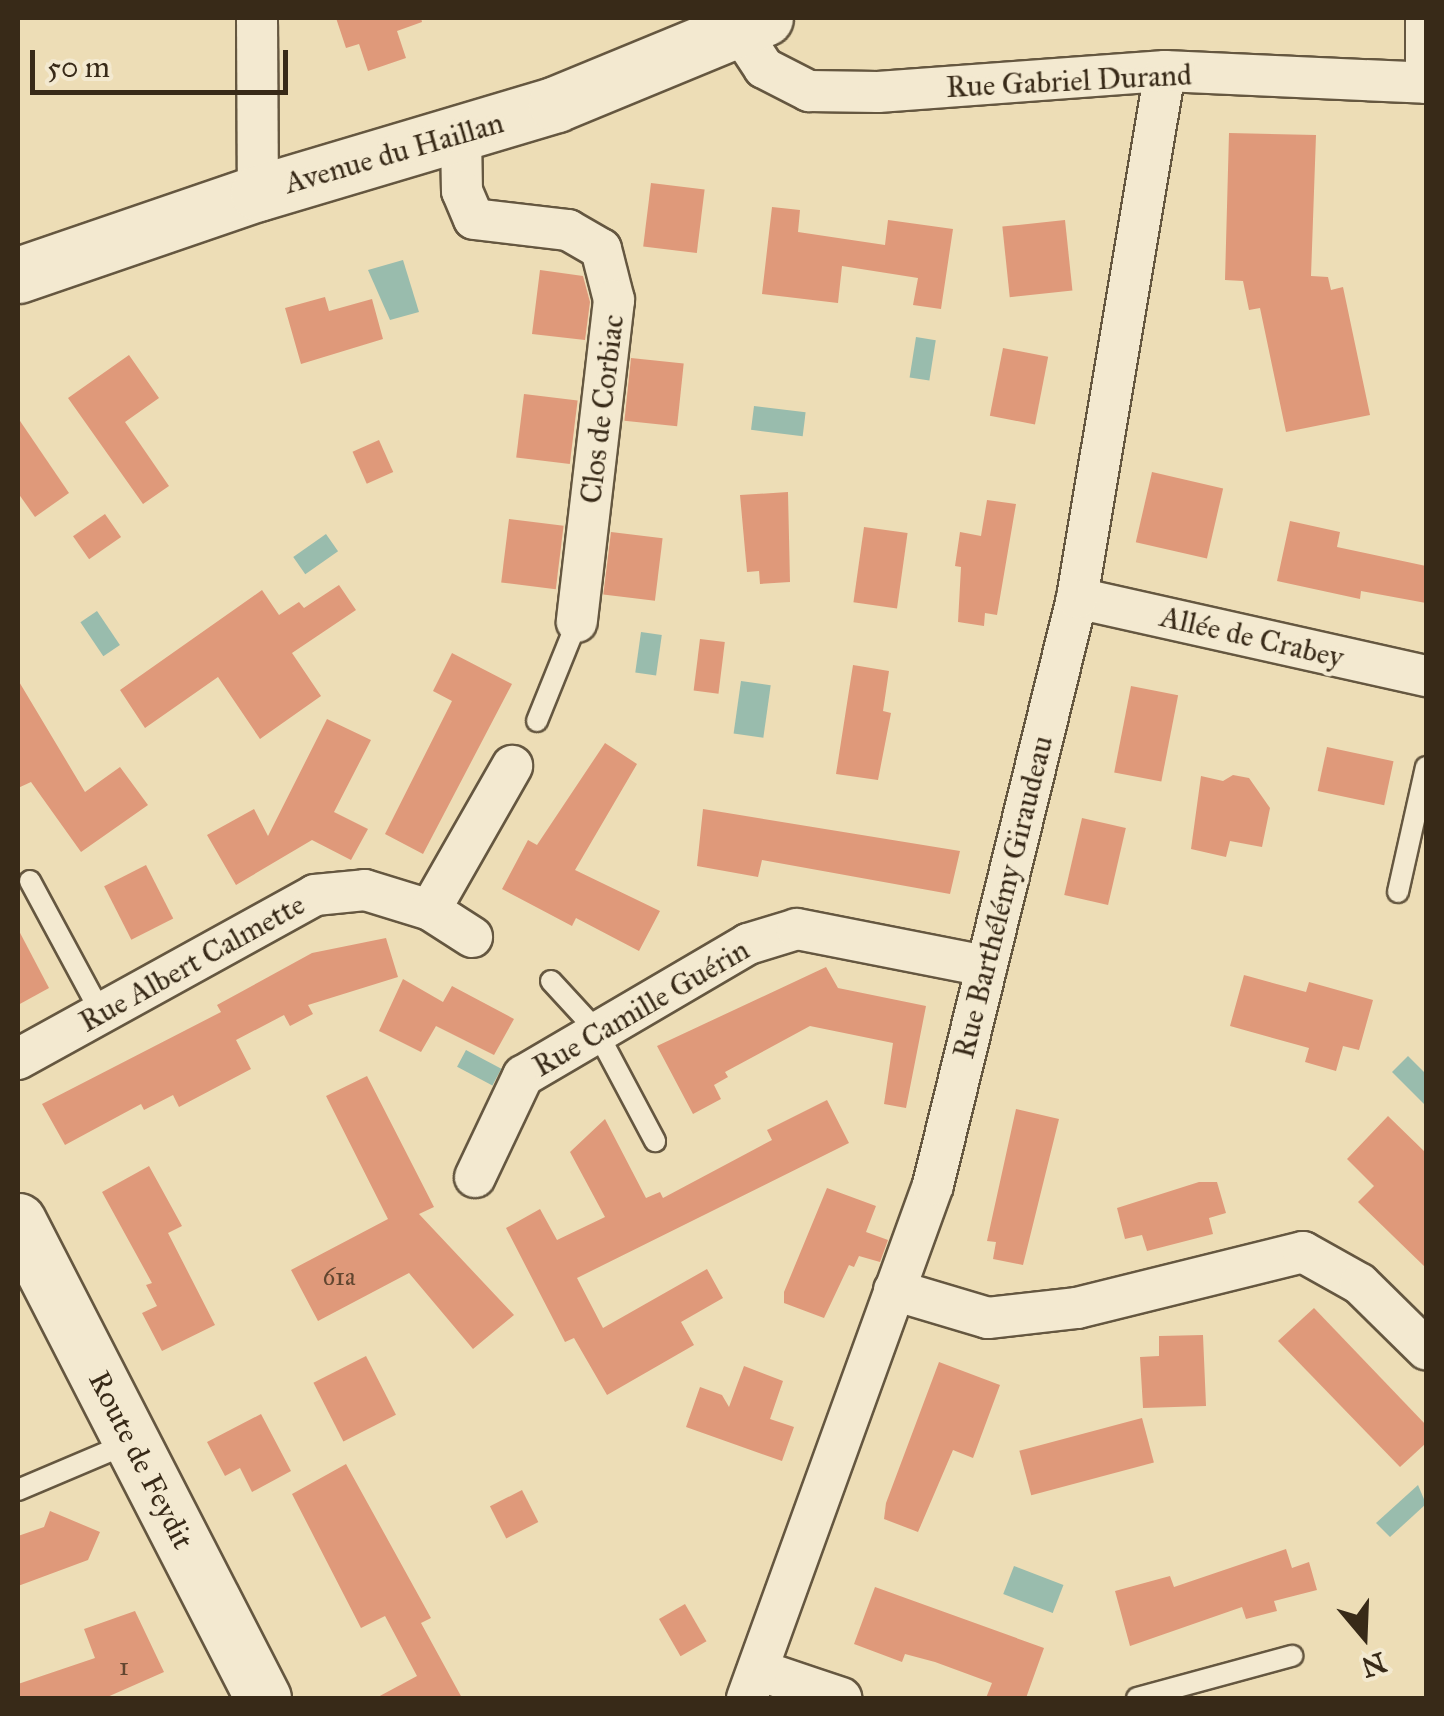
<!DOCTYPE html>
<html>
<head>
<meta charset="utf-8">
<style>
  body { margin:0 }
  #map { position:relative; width:1444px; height:1716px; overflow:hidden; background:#edddb6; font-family:"IM FELL Great Primer",serif }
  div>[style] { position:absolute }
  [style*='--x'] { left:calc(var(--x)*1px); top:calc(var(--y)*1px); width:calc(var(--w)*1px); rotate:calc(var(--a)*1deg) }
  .water>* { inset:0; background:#99bcad; transform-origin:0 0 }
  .building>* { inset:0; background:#df997a; transform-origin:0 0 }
  .roads { filter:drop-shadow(2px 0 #655740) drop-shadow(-2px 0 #655740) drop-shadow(0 2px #655740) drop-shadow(0 -2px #655740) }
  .lane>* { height:20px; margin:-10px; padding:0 10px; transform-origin:10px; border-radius:10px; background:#f3e9d0 }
  .street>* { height:40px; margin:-20px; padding:0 20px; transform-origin:20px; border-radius:20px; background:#f3e9d0 }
  .secondary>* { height:55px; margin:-27.5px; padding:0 27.5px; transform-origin:27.5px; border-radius:27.5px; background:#f3e9d0 }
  span { translate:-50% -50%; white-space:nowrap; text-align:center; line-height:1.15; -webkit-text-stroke:9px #f3e9d0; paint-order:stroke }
  .number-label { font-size:25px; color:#624630 }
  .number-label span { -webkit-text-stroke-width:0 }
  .street-label { font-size:30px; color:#382a18 }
  .frame { position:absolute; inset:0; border:20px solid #382a18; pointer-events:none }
  .north { position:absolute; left:1314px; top:1586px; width:100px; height:100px; -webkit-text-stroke:8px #f3e9d0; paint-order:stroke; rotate:161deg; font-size:28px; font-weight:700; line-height:40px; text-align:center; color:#382a18 }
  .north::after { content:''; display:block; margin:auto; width:35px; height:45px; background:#382a18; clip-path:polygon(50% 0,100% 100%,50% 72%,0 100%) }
  .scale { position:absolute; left:30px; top:50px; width:258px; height:45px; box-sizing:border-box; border:5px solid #382a18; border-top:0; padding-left:12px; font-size:30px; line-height:35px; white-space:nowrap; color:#382a18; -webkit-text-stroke:8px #f3e9d0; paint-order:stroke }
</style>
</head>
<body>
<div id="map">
  <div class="water">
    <i style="clip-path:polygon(403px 260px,419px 312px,390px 320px,368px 270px)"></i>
    <i style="left:916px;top:337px;width:20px;height:41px;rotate:9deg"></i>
    <i style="left:754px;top:406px;width:52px;height:24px;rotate:7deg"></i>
    <i style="left:326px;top:534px;width:21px;height:40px;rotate:55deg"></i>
    <i style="left:97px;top:611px;width:41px;height:20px;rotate:56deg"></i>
    <i style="left:641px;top:632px;width:21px;height:41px;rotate:8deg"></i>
    <i style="left:741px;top:681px;width:30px;height:53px;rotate:8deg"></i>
    <i style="left:466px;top:1050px;width:40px;height:19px;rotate:28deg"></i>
    <i style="clip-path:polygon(1408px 1056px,1426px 1074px,1425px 1105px,1392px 1072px)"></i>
    <i style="clip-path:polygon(1418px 1485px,1426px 1504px,1390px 1537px,1376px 1523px)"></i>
    <i style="left:1014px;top:1566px;width:53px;height:30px;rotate:21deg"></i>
  </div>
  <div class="building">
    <i style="clip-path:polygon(336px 18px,421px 18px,422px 22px,397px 31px,406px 58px,368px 71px,359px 44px,346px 48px)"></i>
    <i style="clip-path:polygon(1229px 133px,1316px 135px,1311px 276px,1328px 277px,1331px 290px,1343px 287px,1370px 415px,1286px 432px,1260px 308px,1249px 310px,1243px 281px,1225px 280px)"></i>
    <i style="left:651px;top:183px;width:54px;height:64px;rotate:7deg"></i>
    <i style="clip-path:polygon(772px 207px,800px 210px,798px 232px,885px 245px,888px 220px,953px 229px,941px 309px,913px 305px,918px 278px,842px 266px,838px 303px,762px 294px)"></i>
    <i style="left:1065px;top:220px;width:71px;height:63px;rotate:84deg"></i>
    <i style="clip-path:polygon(540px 270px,583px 276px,590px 302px,585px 340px,532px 334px)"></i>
    <i style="clip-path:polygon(325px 297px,329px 311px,372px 299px,383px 339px,301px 364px,285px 308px)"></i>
    <i style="left:1003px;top:348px;width:46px;height:69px;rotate:11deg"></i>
    <i style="clip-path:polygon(129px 355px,159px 398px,125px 422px,169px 486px,143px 504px,68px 398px)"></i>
    <i style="left:631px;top:358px;width:53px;height:63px;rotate:6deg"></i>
    <i style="left:524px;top:394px;width:54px;height:64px;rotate:7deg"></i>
    <i style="clip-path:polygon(18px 418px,69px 493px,35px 517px,18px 493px)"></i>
    <i style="left:379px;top:440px;width:35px;height:29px;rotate:66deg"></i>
    <i style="left:1152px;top:472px;width:73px;height:72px;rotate:13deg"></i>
    <i style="clip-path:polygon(788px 492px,790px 582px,760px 584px,759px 571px,747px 572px,740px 495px)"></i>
    <i style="clip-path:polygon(987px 500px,1016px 504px,997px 615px,985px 613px,984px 626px,958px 622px,961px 567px,955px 566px,960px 532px,981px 536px)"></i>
    <i style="left:105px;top:514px;width:28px;height:39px;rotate:55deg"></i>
    <i style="left:509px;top:519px;width:55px;height:64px;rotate:7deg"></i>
    <i style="clip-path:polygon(1290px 521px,1340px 532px,1337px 547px,1426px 566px,1426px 603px,1361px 591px,1360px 599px,1277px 581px)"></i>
    <i style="left:864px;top:527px;width:44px;height:76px;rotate:8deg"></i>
    <i style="left:611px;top:532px;width:52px;height:63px;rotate:7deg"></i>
    <i style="clip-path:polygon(339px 585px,356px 610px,292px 653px,321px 696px,260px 739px,218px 677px,145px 728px,120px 690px,262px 590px,279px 615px,299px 602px,304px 608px)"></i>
    <i style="left:700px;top:639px;width:25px;height:52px;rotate:7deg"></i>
    <i style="clip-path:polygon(452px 653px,512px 684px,423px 854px,385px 834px,452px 701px,433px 691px)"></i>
    <i style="clip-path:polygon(853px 665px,889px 671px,883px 711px,891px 713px,878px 780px,836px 774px)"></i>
    <i style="clip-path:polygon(18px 680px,85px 792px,120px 767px,148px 805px,81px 852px,31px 782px,18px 788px)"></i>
    <i style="left:1131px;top:686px;width:48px;height:88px;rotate:11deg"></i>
    <i style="clip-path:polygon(327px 719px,371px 740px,334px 812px,368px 829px,351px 860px,312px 840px,236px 885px,207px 835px,254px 809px,268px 836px)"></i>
    <i style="clip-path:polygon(605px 743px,637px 764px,575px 870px,660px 911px,639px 951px,576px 918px,572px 926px,502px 889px,528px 840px,537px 845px)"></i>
    <i style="left:1327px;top:747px;width:68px;height:45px;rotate:12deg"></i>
    <i style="clip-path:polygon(1233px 775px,1249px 778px,1270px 808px,1262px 847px,1230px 841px,1226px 857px,1191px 849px,1201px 776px,1223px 781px)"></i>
    <i style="clip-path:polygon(703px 809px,960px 851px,950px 894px,762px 860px,758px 877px,697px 866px)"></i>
    <i style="left:1082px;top:818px;width:45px;height:79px;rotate:13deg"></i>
    <i style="left:146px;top:865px;width:60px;height:47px;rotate:63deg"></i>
    <i style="clip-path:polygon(18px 929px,49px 988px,18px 1005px)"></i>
    <i style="clip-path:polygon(386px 938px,398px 977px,308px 1005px,313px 1014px,290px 1026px,284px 1015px,236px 1040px,251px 1069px,179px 1107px,173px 1095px,144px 1110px,141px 1104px,65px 1145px,42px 1104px,221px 1012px,217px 1005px,312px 953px)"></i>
    <i style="clip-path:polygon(826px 967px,838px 988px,926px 1006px,906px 1108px,884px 1104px,893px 1043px,810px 1026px,725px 1072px,728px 1077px,714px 1085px,721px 1099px,693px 1114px,657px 1046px)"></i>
    <i style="clip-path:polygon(1244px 975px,1306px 992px,1309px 982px,1373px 1000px,1359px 1050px,1343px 1046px,1336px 1071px,1305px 1062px,1309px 1048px,1230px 1026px)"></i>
    <i style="clip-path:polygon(403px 979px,443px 1002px,452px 986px,514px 1019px,494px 1055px,436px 1026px,421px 1052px,379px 1031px)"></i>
    <i style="clip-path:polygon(367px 1076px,434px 1207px,419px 1214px,514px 1315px,473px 1349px,409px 1273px,318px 1321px,291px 1270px,388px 1219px,326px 1096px)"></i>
    <i style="clip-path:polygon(827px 1100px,849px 1143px,577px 1278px,603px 1328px,707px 1269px,723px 1298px,681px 1322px,694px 1345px,607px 1395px,574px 1338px,565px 1342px,506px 1228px,540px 1209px,557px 1240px,605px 1217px,570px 1152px,605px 1119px,646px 1198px,660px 1192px,663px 1198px,772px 1140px,767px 1130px)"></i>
    <i style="clip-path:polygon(1016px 1109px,1059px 1119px,1023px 1265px,993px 1259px,996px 1242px,987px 1241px)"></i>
    <i style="clip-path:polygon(1388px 1116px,1426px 1153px,1426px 1268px,1358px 1202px,1374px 1186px,1347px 1159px)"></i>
    <i style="clip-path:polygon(149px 1166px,182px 1226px,168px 1233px,215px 1325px,162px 1351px,142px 1313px,157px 1306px,146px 1285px,152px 1283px,102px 1192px)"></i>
    <i style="clip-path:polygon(1199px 1182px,1217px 1182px,1226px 1213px,1209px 1218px,1213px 1234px,1147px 1251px,1142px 1235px,1125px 1239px,1117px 1208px)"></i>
    <i style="clip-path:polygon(827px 1188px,876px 1206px,866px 1232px,888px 1240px,880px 1262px,859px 1256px,854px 1267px,849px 1265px,824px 1318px,784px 1303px,784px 1292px)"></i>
    <i style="clip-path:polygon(1314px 1308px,1426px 1425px,1426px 1443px,1400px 1467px,1278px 1341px)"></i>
    <i style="clip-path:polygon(1203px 1335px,1206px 1406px,1143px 1408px,1140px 1357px,1159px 1356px,1159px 1336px)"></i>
    <i style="left:366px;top:1356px;width:66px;height:59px;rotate:63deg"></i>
    <i style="clip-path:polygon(939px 1362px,1000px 1385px,973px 1458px,953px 1450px,918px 1532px,884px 1519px,886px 1503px)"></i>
    <i style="clip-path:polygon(744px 1366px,783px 1381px,770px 1419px,794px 1427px,782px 1461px,686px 1427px,700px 1387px,722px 1395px,729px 1407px)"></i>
    <i style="clip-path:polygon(261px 1414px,291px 1471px,252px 1492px,240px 1468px,225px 1476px,207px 1442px)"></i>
    <i style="left:1142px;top:1418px;width:46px;height:127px;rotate:75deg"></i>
    <i style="clip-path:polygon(346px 1464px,431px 1618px,421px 1623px,462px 1698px,376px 1698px,417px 1676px,385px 1616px,361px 1628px,292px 1494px)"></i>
    <i style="left:522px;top:1490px;width:36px;height:36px;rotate:63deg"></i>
    <i style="clip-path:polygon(50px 1511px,100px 1532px,88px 1560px,18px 1586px,18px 1536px,44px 1527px)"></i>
    <i style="clip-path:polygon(1286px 1549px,1292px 1568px,1309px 1562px,1317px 1590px,1274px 1601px,1277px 1611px,1246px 1619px,1242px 1607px,1130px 1646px,1115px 1591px,1170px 1576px,1174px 1587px)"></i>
    <i style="clip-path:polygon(875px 1587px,1044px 1648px,1026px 1698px,986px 1698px,992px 1683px,935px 1662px,905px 1654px,902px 1662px,854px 1644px)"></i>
    <i style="left:685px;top:1604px;width:43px;height:30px;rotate:60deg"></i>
    <i style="clip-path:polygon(135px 1611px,164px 1672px,105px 1698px,18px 1698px,18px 1684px,95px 1658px,84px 1629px)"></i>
  </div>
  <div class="roads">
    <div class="lane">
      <i style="--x:537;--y:721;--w:107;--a:-68"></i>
      <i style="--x:30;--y:881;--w:150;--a:61.7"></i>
      <i style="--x:1398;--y:892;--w:128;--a:-77.4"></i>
      <i style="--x:551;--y:981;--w:67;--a:47.4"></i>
      <i style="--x:596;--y:1030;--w:126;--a:62"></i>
      <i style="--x:18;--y:1490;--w:123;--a:-23"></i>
      <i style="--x:1137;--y:1698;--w:161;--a:-15.2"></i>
    </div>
    <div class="street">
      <i style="--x:257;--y:18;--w:175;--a:89.7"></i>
      <i style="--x:739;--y:30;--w:45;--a:56.7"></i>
      <i style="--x:764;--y:68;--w:51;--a:27.1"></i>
      <i style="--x:809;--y:91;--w:69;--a:0.8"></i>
      <i style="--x:878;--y:92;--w:288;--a:-4.2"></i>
      <i style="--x:1165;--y:71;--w:261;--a:2.6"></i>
      <i style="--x:1426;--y:83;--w:65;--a:-90"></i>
      <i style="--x:461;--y:135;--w:56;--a:89"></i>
      <i style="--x:462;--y:191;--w:30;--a:67"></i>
      <i style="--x:474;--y:219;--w:95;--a:6.7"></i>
      <i style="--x:568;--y:230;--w:38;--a:30"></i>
      <i style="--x:601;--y:249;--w:53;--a:75.7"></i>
      <i style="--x:614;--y:300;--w:324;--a:96.6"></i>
      <i style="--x:1077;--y:598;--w:358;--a:12.6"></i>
      <i style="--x:430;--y:910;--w:50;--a:32.7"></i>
      <i style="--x:18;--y:1059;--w:339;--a:-28.9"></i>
      <i style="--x:315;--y:895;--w:50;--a:-5.7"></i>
      <i style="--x:365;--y:890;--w:68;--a:17.1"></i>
      <i style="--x:430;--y:910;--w:166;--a:-60.3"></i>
      <i style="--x:475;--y:1177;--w:112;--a:-64.6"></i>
      <i style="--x:523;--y:1076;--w:261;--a:-30.4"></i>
      <i style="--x:748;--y:944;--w:51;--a:-17"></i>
      <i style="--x:797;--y:929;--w:193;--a:11.1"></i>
      <i style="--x:894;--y:1290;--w:98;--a:16.6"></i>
      <i style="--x:988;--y:1318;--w:90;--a:-6.4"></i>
      <i style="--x:1077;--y:1308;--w:233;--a:-13.9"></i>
      <i style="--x:1303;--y:1252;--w:65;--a:29.3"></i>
      <i style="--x:1360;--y:1284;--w:93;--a:44.6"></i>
      <i style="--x:758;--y:1670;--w:88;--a:18.6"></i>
      <i style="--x:747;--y:1698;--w:546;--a:-70.07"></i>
      <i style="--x:933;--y:1185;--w:604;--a:-76.22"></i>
      <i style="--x:1077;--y:598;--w:534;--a:-80.52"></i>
    </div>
    <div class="secondary">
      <i style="--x:18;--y:275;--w:254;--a:-18.9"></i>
      <i style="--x:258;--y:193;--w:311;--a:-16.6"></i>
      <i style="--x:556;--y:104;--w:226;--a:-22.4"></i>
      <i style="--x:18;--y:1221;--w:536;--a:62.81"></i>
    </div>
  </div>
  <div class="number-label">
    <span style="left:339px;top:1277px">61a</span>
    <span style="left:124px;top:1667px">1</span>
  </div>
  <div class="street-label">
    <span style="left:1069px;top:81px;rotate:-3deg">Rue Gabriel Durand</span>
    <span style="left:394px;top:153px;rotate:-16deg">Avenue du Haillan</span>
    <span style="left:602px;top:409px;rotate:-83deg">Clos de Corbiac</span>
    <span style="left:1252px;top:637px;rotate:13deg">Allée de Crabey</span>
    <span style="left:1003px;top:897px;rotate:-76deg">Rue Barthélémy Giraudeau</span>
    <span style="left:192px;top:963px;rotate:-29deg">Rue Albert Calmette</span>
    <span style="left:641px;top:1008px;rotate:-30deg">Rue Camille Guérin</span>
    <span style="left:141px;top:1460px;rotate:63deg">Route de Feydit</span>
  </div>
  <div class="frame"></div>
  <div class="north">N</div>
  <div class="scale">50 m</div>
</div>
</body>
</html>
